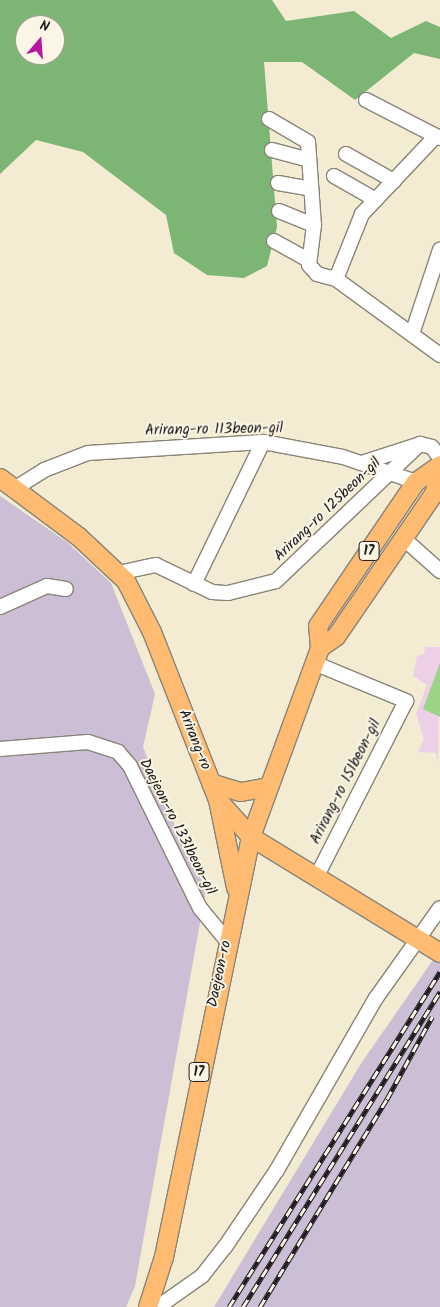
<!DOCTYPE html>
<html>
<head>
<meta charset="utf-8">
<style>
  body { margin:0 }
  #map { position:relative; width:440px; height:1307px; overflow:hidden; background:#f3ecd2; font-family:Kalam,sans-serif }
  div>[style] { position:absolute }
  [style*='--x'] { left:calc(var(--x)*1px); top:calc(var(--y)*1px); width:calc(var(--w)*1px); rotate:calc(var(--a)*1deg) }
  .built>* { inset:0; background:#edd0e8 }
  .industrial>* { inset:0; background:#ccbed4 }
  .green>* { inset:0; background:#9cd487 }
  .forest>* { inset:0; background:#7db674 }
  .roads { filter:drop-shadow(1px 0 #888477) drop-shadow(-1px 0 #888477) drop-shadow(0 1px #888477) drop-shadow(0 -1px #888477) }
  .minor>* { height:14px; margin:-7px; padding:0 7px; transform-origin:7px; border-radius:7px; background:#fff }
  .major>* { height:18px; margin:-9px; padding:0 9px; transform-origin:9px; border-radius:9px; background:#febb71 }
  .rail>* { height:5px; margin-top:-2.5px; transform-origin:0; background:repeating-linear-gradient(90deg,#fcf5e5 0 9px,#1c1c1c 0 18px); box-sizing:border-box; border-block:1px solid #1c1c1c }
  span { translate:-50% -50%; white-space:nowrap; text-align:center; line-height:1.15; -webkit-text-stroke:4px #fcf5e5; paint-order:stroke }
  .shield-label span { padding:1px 4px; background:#fcf5e5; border:1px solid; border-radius:4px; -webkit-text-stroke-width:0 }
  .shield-label { font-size:14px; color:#1c1c1c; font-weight:700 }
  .street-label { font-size:15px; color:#1c1c1c }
  .north { position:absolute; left:15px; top:15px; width:50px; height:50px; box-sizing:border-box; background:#fcf5e5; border:1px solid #a29e95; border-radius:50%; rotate:18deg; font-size:14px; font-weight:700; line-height:20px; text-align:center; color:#1c1c1c }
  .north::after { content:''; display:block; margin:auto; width:18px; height:22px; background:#b5179e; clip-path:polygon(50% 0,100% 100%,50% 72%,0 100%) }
</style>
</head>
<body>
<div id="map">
  <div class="built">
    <i style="clip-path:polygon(425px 647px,440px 647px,438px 764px,436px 753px,418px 752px,424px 739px,416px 714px,427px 685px,413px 676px,417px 656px,424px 654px)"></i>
  </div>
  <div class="industrial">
    <i style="clip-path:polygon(0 496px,67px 542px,111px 583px,155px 694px,143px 747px,183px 846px,206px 889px,135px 1286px,126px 1307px,0 1307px)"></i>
    <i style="clip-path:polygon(440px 950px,440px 1307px,214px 1307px,362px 1062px)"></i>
  </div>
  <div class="green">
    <i style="clip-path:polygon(440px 663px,440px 717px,423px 709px)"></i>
  </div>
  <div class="forest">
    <i style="clip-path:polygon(evenodd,0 0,272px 0,286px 21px,354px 11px,391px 38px,426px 21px,440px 27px,440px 59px,414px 53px,355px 100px,302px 62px,264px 62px,277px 227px,267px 266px,244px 278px,207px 275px,174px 253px,166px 215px,83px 152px,36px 140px,0 174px,0 0,25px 25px,55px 25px,55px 55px,25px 55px,25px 25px)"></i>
  </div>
  <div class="roads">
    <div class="minor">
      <i style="--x:366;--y:100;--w:83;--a:27.2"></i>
      <i style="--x:269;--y:119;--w:45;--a:30.5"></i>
      <i style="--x:308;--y:142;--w:83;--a:85.9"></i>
      <i style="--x:314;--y:225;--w:40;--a:97.1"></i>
      <i style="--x:309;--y:265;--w:12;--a:48"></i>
      <i style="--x:317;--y:274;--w:20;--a:15"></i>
      <i style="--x:436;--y:136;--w:108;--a:133.5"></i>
      <i style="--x:362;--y:214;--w:70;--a:111.8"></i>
      <i style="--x:336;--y:279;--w:129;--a:36.2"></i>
      <i style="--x:272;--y:150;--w:38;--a:15"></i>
      <i style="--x:346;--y:154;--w:55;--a:29.4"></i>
      <i style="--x:334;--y:176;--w:48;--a:29.7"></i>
      <i style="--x:278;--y:183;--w:34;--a:10"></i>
      <i style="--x:279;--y:211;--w:38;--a:22"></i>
      <i style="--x:274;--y:241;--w:39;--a:29"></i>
      <i style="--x:412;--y:334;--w:89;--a:-71.6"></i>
      <i style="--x:362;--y:463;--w:61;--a:-18.1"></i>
      <i style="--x:420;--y:444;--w:12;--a:14"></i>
      <i style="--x:432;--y:447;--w:14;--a:54"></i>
      <i style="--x:14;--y:489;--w:36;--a:-32"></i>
      <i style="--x:44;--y:470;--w:47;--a:-21.1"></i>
      <i style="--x:88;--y:453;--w:175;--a:-3.6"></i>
      <i style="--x:263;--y:442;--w:81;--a:10.6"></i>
      <i style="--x:343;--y:457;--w:77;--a:18.9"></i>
      <i style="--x:403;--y:538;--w:50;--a:41.7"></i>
      <i style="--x:118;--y:573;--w:39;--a:-12"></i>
      <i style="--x:156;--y:565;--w:62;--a:25.7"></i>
      <i style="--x:212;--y:592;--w:16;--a:4"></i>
      <i style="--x:228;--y:593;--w:49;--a:-14"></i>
      <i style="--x:276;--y:581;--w:199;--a:-43.6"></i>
      <i style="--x:194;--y:584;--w:158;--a:-64.1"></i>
      <i style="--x:0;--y:607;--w:51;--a:-24.1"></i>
      <i style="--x:47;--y:586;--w:19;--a:9"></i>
      <i style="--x:314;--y:663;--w:100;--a:22.4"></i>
      <i style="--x:406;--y:701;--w:199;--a:117"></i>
      <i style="--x:0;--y:749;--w:88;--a:-4.5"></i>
      <i style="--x:88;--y:742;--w:32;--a:18"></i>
      <i style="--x:118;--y:752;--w:18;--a:49"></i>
      <i style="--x:130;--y:766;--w:158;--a:63.8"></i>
      <i style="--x:200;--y:908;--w:43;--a:50.7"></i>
      <i style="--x:158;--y:1307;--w:54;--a:-35.2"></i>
      <i style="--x:202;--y:1276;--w:37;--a:-52"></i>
      <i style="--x:225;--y:1247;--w:93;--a:-56"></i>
      <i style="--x:277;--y:1170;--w:198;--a:-60.1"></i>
      <i style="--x:376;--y:998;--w:110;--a:-54.6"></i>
    </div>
    <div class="major">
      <i style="--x:0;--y:478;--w:99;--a:36.8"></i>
      <i style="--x:79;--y:537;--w:64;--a:43.1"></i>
      <i style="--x:126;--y:581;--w:57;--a:63"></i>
      <i style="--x:152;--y:632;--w:180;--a:68.6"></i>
      <i style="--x:218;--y:800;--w:50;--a:48.3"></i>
      <i style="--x:251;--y:837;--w:222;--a:31.5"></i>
      <i style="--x:320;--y:648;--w:19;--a:-35"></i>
      <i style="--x:336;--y:637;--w:173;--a:-55.6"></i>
      <i style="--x:434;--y:494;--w:22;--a:-74"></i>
      <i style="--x:211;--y:783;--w:31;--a:17"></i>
      <i style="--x:241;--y:792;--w:28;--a:-10"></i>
      <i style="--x:218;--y:800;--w:90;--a:78.4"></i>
      <i style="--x:148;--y:1307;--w:52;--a:-72.3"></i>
      <i style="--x:164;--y:1257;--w:429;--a:-78.3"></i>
      <i style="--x:251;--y:837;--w:201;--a:-69.9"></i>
      <i style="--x:320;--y:648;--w:22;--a:-95"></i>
      <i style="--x:318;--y:626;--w:174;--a:-55.8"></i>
      <i style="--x:416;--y:482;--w:29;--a:-35"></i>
    </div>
  </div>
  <div class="rail">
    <i style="--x:229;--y:1307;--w:396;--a:-57.8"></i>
    <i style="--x:243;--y:1307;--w:372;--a:-58"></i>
    <i style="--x:260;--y:1307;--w:244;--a:-58.6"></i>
    <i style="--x:387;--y:1099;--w:94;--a:-61.2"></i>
  </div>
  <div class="shield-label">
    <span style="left:369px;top:551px">17</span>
    <span style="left:199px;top:1072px">17</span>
  </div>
  <div class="street-label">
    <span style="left:214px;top:430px;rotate:-1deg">Arirang-ro 113beon-gil</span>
    <span style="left:328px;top:510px;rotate:-44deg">Arirang-ro 125beon-gil</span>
    <span style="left:194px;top:740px;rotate:68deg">Arirang-ro</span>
    <span style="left:346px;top:782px;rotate:-63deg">Arirang-ro 151beon-gil</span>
    <span style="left:177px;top:827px;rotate:63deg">Daejeon-ro 1331beon-gil</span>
    <span style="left:220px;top:974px;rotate:-78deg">Daejeon-ro</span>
  </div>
  <div class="north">N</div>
</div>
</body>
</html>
